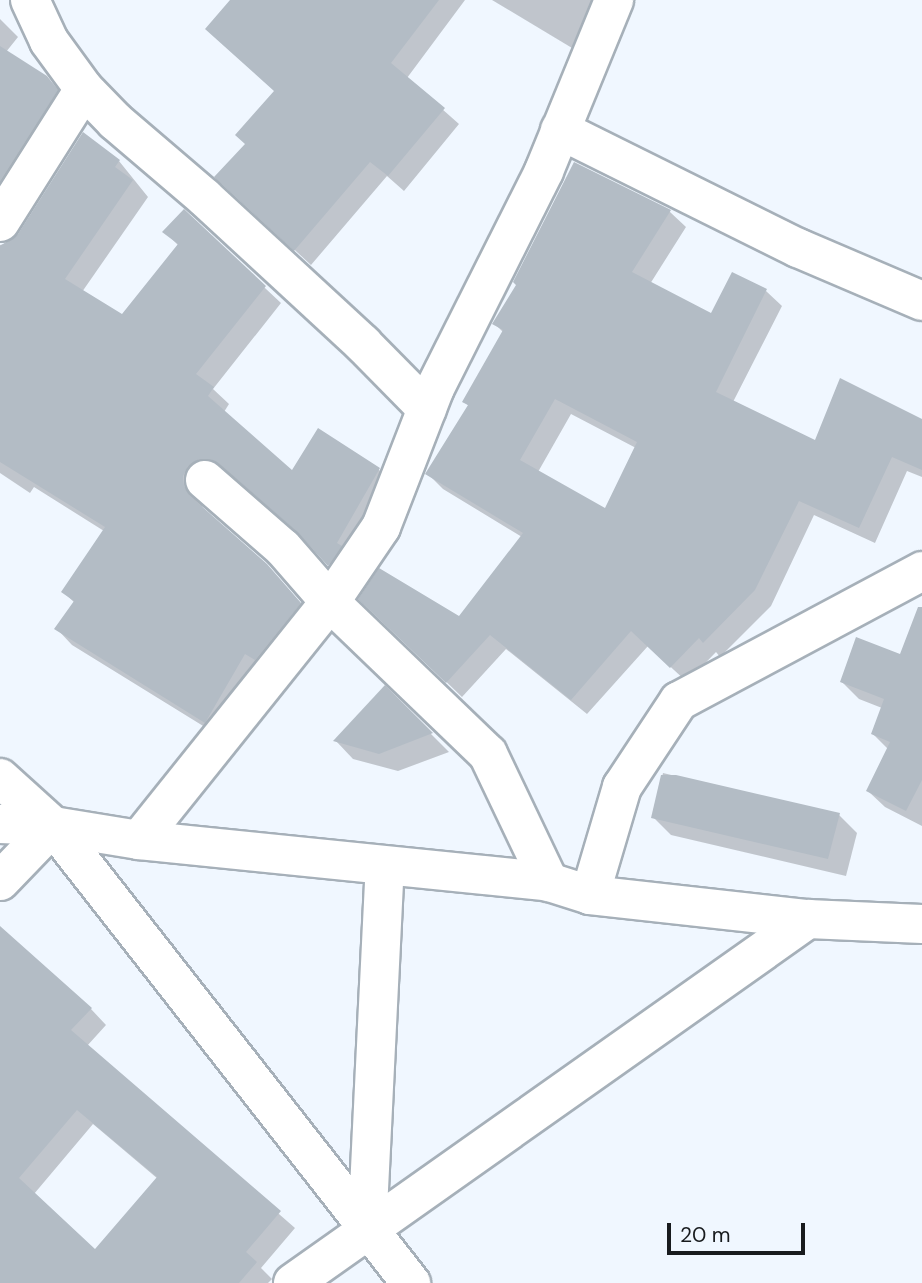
<!DOCTYPE html>
<html>
<head>
<meta charset="utf-8">
<style>
  body { margin:0 }
  #map { position:relative; width:922px; height:1283px; overflow:hidden; background:#f0f7ff; font-family:"DM Sans",sans-serif }
  div>[style] { position:absolute }
  [style*='--x'] { left:calc(var(--x)*1px); top:calc(var(--y)*1px); width:calc(var(--w)*1px); rotate:calc(var(--a)*1deg) }
  .shadow>* { inset:0; background:#0003 }
  .building>* { inset:0; background:#b3bcc5 }
  .roads { filter:drop-shadow(2px 0 #a6b0b9) drop-shadow(-2px 0 #a6b0b9) drop-shadow(0 2px #a6b0b9) drop-shadow(0 -2px #a6b0b9) }
  .street>* { height:38px; margin:-19px; padding:0 19px; transform-origin:19px; border-radius:19px; background:#fff }
  span { translate:-50% -50%; white-space:nowrap; text-align:center; line-height:1.15; -webkit-text-stroke:5px #f0f7ff; paint-order:stroke }
  .scale { position:absolute; left:667px; top:1223px; width:138px; height:32px; box-sizing:border-box; border:4px solid #181b1e; border-top:0; padding-left:9px; font-size:21px; line-height:24px; white-space:nowrap; color:#181b1e; -webkit-text-stroke:5px #f0f7ff; paint-order:stroke }
</style>
</head>
<body>
<div id="map">
  <div class="shadow">
    <i style="clip-path:polygon(232px 0,465px 0,407px 78px,459px 124px,404px 191px,387px 176px,311px 265px,232px 192px,247px 144px,275px 91px,207px 29px)"></i>
    <i style="clip-path:polygon(492px 0,614px 0,582px 54px)"></i>
    <i style="clip-path:polygon(0 19px,18px 37px,6px 52px,46px 77px,63px 94px,0 222px)"></i>
    <i style="clip-path:polygon(119px 161px,148px 197px,82px 292px,122px 317px,179px 246px,165px 232px,184px 212px,281px 303px,213px 389px,229px 404px,224px 412px,293px 472px,318px 430px,379px 470px,395px 486px,345px 580px,307px 540px,237px 479px,227px 474px,199px 493px,203px 509px,266px 565px,316px 620px,221px 737px,72px 645px,57px 629px,75px 603px,63px 592px,104px 531px,34px 487px,30px 493px,0 473px,0 245px,10px 243px)"></i>
    <i style="clip-path:polygon(evenodd,575px 164px,670px 212px,686px 227px,650px 284px,711px 316px,766px 291px,782px 306px,733px 402px,816px 442px,922px 421px,922px 477px,907px 471px,875px 543px,814px 515px,771px 606px,720px 657px,716px 652px,687px 682px,648px 646px,587px 714px,506px 649px,462px 697px,376px 614px,460px 619px,522px 537px,443px 489px,427px 473px,469px 406px,464px 402px,503px 332px,494px 323px,518px 284px,575px 164px,571px 414px,636px 448px,606px 510px,538px 472px,571px 414px)"></i>
    <i style="clip-path:polygon(922px 664px,922px 826px,885px 807px,868px 791px,888px 749px,873px 734px,882px 708px,859px 699px,842px 682px)"></i>
    <i style="clip-path:polygon(385px 688px,449px 752px,398px 771px,353px 759px,336px 741px)"></i>
    <i style="clip-path:polygon(663px 773px,839px 815px,857px 833px,846px 876px,671px 835px,653px 817px)"></i>
    <i style="clip-path:polygon(evenodd,0 953px,91px 1009px,106px 1025px,87px 1046px,295px 1228px,261px 1268px,272px 1279px,268px 1283px,0 1283px,0 953px,93px 1124px,158px 1179px,95px 1251px,34px 1194px,93px 1124px)"></i>
  </div>
  <div class="building">
    <i style="clip-path:polygon(230px 0,439px 0,391px 63px,445px 108px,388px 176px,370px 162px,294px 251px,214px 177px,245px 144px,235px 135px,274px 91px,205px 29px)"></i>
    <i style="clip-path:polygon(0 46px,47px 76px,58px 90px,0 181px)"></i>
    <i style="clip-path:polygon(83px 132px,120px 160px,115px 167px,133px 180px,65px 279px,122px 314px,178px 244px,162px 232px,184px 209px,266px 286px,196px 374px,214px 387px,208px 396px,292px 470px,318px 428px,380px 468px,337px 543px,342px 546px,328px 566px,297px 532px,219px 464px,210px 459px,199px 459px,188px 466px,183px 476px,184px 486px,190px 496px,267px 564px,301px 603px,255px 660px,245px 654px,205px 723px,54px 629px,74px 601px,61px 592px,105px 527px,0 462px,0 246px,18px 234px)"></i>
    <i style="clip-path:polygon(evenodd,574px 162px,671px 210px,632px 272px,711px 313px,732px 272px,767px 289px,716px 392px,815px 440px,840px 378px,922px 419px,922px 470px,892px 457px,859px 528px,799px 501px,755px 590px,703px 643px,699px 638px,670px 668px,631px 631px,571px 700px,490px 635px,446px 683px,358px 599px,379px 568px,459px 616px,523px 533px,425px 474px,468px 405px,462px 402px,503px 330px,492px 324px,516px 285px,513px 282px,574px 162px,555px 399px,637px 442px,605px 508px,520px 460px,555px 399px)"></i>
    <i style="clip-path:polygon(918px 607px,922px 607px,922px 780px,906px 811px,866px 791px,890px 742px,871px 734px,884px 699px,840px 682px,856px 637px,900px 654px)"></i>
    <i style="clip-path:polygon(385px 685px,433px 733px,379px 754px,333px 741px)"></i>
    <i style="clip-path:polygon(661px 775px,676px 775px,840px 813px,828px 859px,651px 818px)"></i>
    <i style="clip-path:polygon(evenodd,0 926px,92px 1008px,71px 1030px,281px 1211px,246px 1252px,257px 1262px,239px 1283px,0 1283px,0 926px,77px 1110px,157px 1177px,95px 1249px,19px 1178px,77px 1110px)"></i>
  </div>
  <div class="roads">
    <div class="street">
      <i style="--x:30;--y:0;--w:45;--a:65.1"></i>
      <i style="--x:49;--y:41;--w:59;--a:53.9"></i>
      <i style="--x:84;--y:89;--w:45;--a:45.9"></i>
      <i style="--x:115;--y:121;--w:118;--a:40.5"></i>
      <i style="--x:205;--y:198;--w:215;--a:42.7"></i>
      <i style="--x:363;--y:344;--w:91;--a:45.4"></i>
      <i style="--x:560;--y:130;--w:266;--a:26.4"></i>
      <i style="--x:798;--y:248;--w:135;--a:23.1"></i>
      <i style="--x:0;--y:222;--w:157;--a:-57.7"></i>
      <i style="--x:205;--y:480;--w:103;--a:41.1"></i>
      <i style="--x:283;--y:548;--w:72;--a:49"></i>
      <i style="--x:330;--y:602;--w:219;--a:43.9"></i>
      <i style="--x:488;--y:754;--w:142;--a:64.5"></i>
      <i style="--x:0;--y:778;--w:72;--a:42.2"></i>
      <i style="--x:53;--y:826;--w:581;--a:51.93"></i>
      <i style="--x:0;--y:824;--w:53;--a:2.2"></i>
      <i style="--x:53;--y:826;--w:87;--a:9.2"></i>
      <i style="--x:139;--y:840;--w:412;--a:5.8"></i>
      <i style="--x:549;--y:882;--w:43;--a:17.6"></i>
      <i style="--x:590;--y:895;--w:219;--a:6.3"></i>
      <i style="--x:808;--y:919;--w:114;--a:2.5"></i>
      <i style="--x:139;--y:840;--w:305;--a:-51.3"></i>
      <i style="--x:330;--y:602;--w:91;--a:-55.8"></i>
      <i style="--x:381;--y:527;--w:149;--a:-68.8"></i>
      <i style="--x:435;--y:388;--w:243;--a:-63.3"></i>
      <i style="--x:544;--y:171;--w:185;--a:-67.7"></i>
      <i style="--x:0;--y:881;--w:76;--a:-46.1"></i>
      <i style="--x:590;--y:895;--w:113;--a:-73.5"></i>
      <i style="--x:622;--y:787;--w:103;--a:-56.5"></i>
      <i style="--x:679;--y:701;--w:276;--a:-28.1"></i>
      <i style="--x:367;--y:1230;--w:363;--a:-87.2"></i>
      <i style="--x:293;--y:1283;--w:631;--a:-35.25"></i>
    </div>
  </div>
  <div class="scale">20 m</div>
</div>
</body>
</html>
